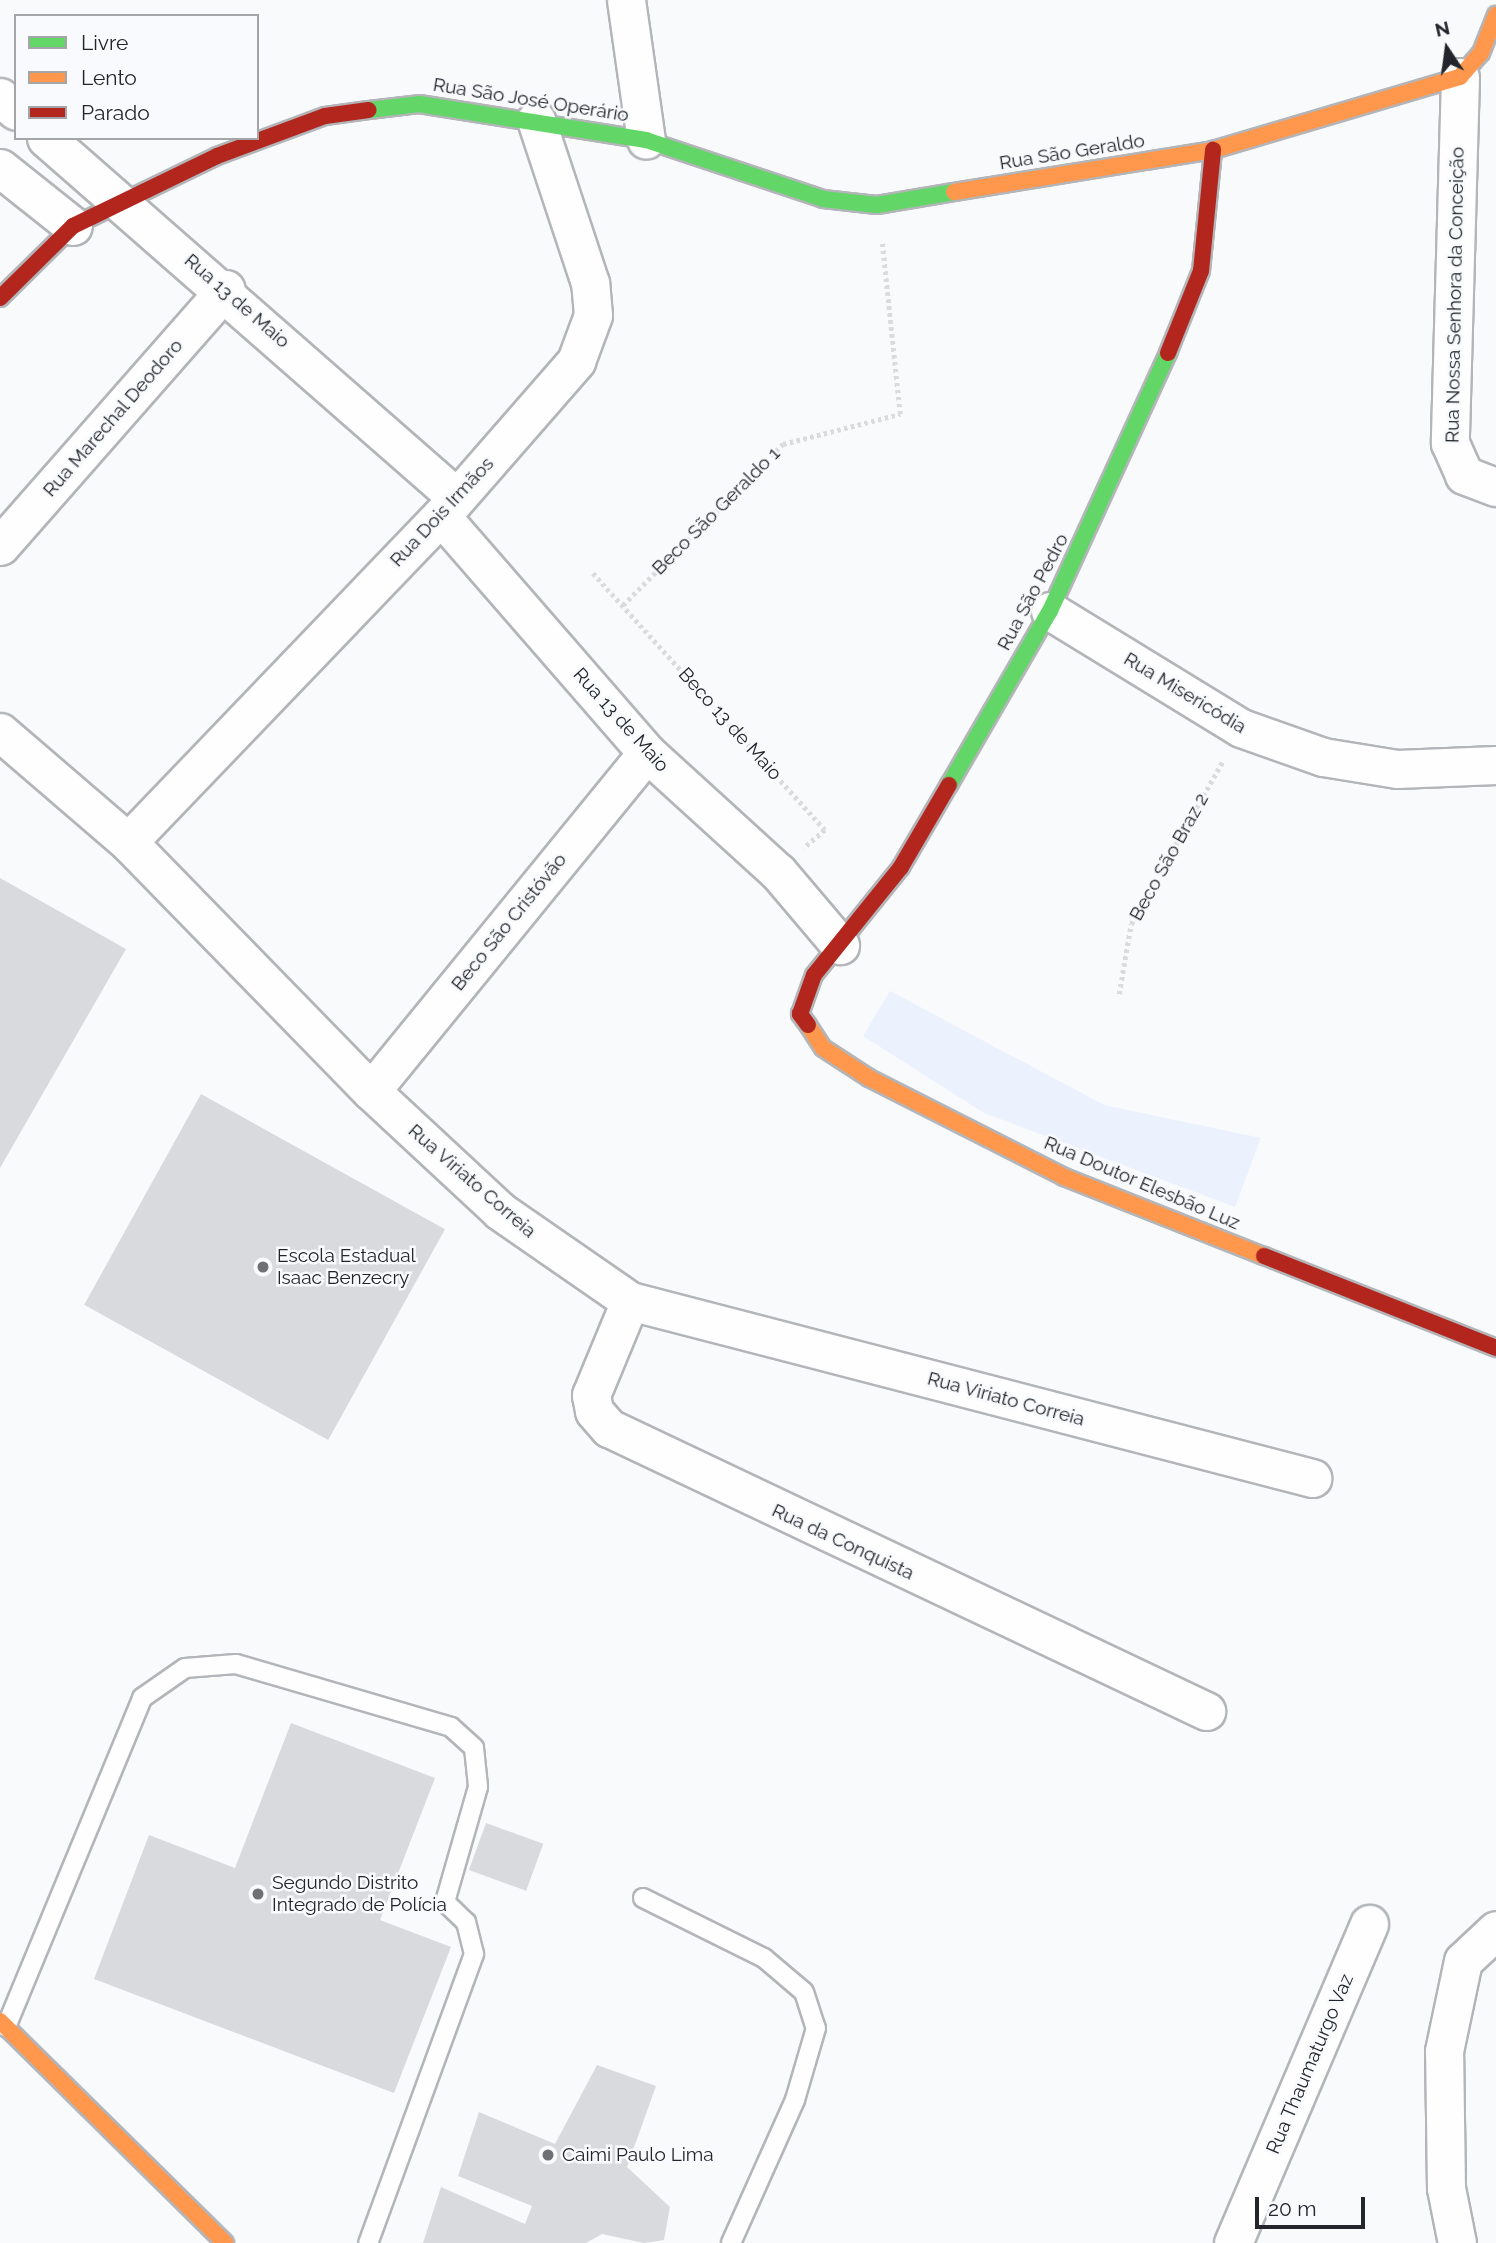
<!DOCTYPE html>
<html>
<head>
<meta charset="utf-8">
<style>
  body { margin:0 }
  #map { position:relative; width:1496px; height:2243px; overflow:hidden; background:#f9fafc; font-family:Raleway,sans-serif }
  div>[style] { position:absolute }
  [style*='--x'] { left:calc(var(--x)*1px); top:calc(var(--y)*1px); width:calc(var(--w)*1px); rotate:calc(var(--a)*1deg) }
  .green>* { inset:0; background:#ecf1fe }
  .building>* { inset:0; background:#d8dade; transform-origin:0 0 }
  .path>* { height:4.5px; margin-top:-2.25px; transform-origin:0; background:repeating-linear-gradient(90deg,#dbdbdd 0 3.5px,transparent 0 7px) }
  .roads { filter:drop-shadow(2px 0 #b3b5b9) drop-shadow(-2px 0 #b3b5b9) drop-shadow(0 2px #b3b5b9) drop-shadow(0 -2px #b3b5b9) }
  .lane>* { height:18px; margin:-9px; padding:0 9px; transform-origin:9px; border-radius:9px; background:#fefeff }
  .street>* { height:37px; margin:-18.5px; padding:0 18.5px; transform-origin:18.5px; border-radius:18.5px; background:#fefeff }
  .fast>* { height:16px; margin:-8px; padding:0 8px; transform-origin:8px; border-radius:8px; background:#63d668 }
  .slow>* { height:16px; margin:-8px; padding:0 8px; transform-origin:8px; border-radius:8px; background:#ff974d }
  .jam>* { height:16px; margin:-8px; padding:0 8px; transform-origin:8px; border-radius:8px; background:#b3261e }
  .dots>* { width:19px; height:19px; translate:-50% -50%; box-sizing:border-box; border:4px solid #f8fafd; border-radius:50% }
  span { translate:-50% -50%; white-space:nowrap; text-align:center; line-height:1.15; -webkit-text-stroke:5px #f8fafd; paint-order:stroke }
  .street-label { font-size:19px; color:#23252c }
  .poi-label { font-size:19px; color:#23252c }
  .left { translate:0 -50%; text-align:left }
  .legend { position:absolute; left:14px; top:14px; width:245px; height:126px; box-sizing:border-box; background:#f8fafd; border:2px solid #a3a5a9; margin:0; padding:9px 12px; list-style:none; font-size:21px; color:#23252c }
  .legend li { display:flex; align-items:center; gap:14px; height:35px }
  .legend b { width:35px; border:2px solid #a3a5a9 }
  .north { position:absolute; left:1412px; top:14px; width:70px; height:70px; -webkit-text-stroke:5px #f8fafd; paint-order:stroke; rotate:347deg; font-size:19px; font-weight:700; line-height:28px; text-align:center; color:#23252c }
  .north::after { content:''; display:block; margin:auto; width:24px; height:32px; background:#23252c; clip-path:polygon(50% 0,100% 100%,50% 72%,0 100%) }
  .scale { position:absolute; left:1255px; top:2197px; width:110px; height:32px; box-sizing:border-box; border:4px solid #23252c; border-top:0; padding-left:9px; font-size:21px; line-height:24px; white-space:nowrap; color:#23252c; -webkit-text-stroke:5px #f8fafd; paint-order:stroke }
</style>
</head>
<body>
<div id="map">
  <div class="green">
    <i style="clip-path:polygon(890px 991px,1104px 1105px,1261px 1138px,1235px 1207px,984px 1113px,863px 1036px)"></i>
  </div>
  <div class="building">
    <i style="clip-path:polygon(0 878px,126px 949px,0 1168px)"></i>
    <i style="left:201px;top:1094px;width:279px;height:241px;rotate:29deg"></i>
    <i style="clip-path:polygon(291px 1723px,435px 1778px,380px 1920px,451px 1947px,394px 2093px,94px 1979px,149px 1835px,235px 1868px)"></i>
    <i style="left:486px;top:1823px;width:61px;height:50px;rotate:20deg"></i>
    <i style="clip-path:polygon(597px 2065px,656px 2086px,627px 2167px,670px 2207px,664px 2240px,644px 2243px,602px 2234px,586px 2243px,423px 2243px,441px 2187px,525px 2224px,532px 2206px,458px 2176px,479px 2112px,555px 2144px)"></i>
  </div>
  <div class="path">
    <i style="--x:593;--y:573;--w:346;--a:47.9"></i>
    <i style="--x:825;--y:830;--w:28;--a:139"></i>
    <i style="--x:623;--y:605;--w:227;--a:-45.2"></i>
    <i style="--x:783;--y:444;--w:121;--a:-14.4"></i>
    <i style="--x:900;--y:414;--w:172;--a:-96"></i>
    <i style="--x:1119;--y:994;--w:71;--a:-80.3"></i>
    <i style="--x:1131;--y:924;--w:187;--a:-60.6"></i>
  </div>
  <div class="roads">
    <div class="lane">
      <i style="--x:643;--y:1898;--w:135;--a:26.4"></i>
      <i style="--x:764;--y:1958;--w:52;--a:40.4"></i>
      <i style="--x:804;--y:1992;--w:38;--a:72"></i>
      <i style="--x:816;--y:2028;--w:75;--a:106.3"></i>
      <i style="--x:795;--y:2100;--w:157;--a:114.1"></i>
      <i style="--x:6;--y:2027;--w:356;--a:-67.5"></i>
      <i style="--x:142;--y:1698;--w:52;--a:-34.9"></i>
      <i style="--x:185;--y:1668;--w:51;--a:-4.5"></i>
      <i style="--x:236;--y:1664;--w:224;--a:16.3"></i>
      <i style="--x:451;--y:1727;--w:31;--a:42"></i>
      <i style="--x:474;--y:1748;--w:39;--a:84"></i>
      <i style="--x:478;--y:1787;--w:120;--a:106"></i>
      <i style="--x:445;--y:1902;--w:29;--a:44"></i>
      <i style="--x:466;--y:1922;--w:33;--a:76"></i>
      <i style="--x:474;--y:1954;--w:308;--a:110.1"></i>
    </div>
    <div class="street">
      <i style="--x:626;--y:0;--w:141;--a:81.9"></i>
      <i style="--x:1460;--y:77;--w:366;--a:91.6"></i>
      <i style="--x:1450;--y:443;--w:35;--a:66"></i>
      <i style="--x:1464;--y:475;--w:34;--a:21"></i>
      <i style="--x:0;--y:97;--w:21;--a:41"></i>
      <i style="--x:46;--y:138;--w:544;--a:41.2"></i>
      <i style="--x:0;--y:168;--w:93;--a:38.5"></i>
      <i style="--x:441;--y:516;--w:314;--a:49"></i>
      <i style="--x:647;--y:753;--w:177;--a:42.3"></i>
      <i style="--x:778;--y:872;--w:96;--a:49.7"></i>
      <i style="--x:0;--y:546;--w:342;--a:-48.7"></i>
      <i style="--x:1050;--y:611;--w:224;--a:31.5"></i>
      <i style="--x:1241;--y:728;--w:87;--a:19.5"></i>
      <i style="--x:1323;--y:757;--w:75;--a:9.2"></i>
      <i style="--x:1397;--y:769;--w:99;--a:-2.3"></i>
      <i style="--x:0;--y:732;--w:169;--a:40.7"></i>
      <i style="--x:128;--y:842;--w:348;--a:45.7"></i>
      <i style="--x:371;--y:1091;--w:176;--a:42.9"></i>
      <i style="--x:500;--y:1211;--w:158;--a:34.7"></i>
      <i style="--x:630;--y:1301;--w:705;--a:14.55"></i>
      <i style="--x:128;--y:842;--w:452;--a:-46.2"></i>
      <i style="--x:441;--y:516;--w:206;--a:-48.9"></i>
      <i style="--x:576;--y:361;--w:49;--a:-69.7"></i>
      <i style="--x:593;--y:315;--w:32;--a:-95"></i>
      <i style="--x:590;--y:283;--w:172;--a:-108.3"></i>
      <i style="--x:371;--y:1091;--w:436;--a:-50.8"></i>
      <i style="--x:630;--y:1301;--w:102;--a:112.5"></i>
      <i style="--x:591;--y:1395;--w:16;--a:79"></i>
      <i style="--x:594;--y:1411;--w:23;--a:49"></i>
      <i style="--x:609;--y:1428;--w:661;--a:25.36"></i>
      <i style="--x:1233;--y:2243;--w:347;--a:-66.9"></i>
      <i style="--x:1457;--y:2243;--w:56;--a:-101.3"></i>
      <i style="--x:1446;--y:2188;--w:137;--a:-90.8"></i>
      <i style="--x:1444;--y:2051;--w:92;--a:-78.1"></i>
      <i style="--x:1463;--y:1961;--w:45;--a:-43.2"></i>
    </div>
    <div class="fast">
      <i style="--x:369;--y:110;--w:50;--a:-6.8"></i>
      <i style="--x:419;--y:104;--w:230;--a:9"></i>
      <i style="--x:646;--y:140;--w:187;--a:18.4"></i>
      <i style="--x:823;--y:199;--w:54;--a:6.3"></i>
      <i style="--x:877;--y:205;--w:78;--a:-9.6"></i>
      <i style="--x:949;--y:785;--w:201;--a:-59.9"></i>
      <i style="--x:1050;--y:611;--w:284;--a:-65.4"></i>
    </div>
    <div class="slow">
      <i style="--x:954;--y:192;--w:262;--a:-9.2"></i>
      <i style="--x:1213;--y:150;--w:258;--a:-16.5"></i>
      <i style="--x:1460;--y:77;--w:32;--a:-49"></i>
      <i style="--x:1481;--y:53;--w:41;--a:-68.5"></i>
      <i style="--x:808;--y:1025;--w:27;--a:57"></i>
      <i style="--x:823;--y:1048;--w:55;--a:33.1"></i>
      <i style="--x:869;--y:1078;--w:219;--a:26.9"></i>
      <i style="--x:1064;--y:1177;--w:215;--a:21.6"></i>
      <i style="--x:0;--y:2021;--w:316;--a:44.6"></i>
    </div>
    <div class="jam">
      <i style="--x:0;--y:298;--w:103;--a:-44.6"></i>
      <i style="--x:73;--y:226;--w:160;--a:-25.9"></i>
      <i style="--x:217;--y:156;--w:115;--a:-20.3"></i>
      <i style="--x:325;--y:116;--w:44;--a:-7.8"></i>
      <i style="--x:1168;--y:353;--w:88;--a:-68.1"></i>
      <i style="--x:1201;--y:271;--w:122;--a:-84.3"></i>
      <i style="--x:808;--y:1025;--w:14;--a:-126"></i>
      <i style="--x:800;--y:1014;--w:41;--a:-70.3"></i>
      <i style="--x:814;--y:975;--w:139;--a:-51.1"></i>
      <i style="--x:901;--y:867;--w:95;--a:-59.7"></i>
      <i style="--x:1264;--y:1256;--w:250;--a:21.6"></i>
    </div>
  </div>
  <div class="dots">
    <i style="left:263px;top:1267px;background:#6e7075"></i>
    <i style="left:258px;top:1894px;background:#6e7075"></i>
    <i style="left:548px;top:2155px;background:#6e7075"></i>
  </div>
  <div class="street-label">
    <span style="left:531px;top:100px;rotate:9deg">Rua São José Operário</span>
    <span style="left:1072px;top:152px;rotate:-9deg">Rua São Geraldo</span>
    <span style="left:1455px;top:295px;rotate:-89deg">Rua Nossa Senhora da Conceição</span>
    <span style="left:237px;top:301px;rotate:41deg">Rua 13 de Maio</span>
    <span style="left:113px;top:418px;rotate:-49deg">Rua Marechal Deodoro</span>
    <span style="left:716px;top:511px;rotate:-45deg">Beco São Geraldo 1</span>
    <span style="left:442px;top:512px;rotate:-47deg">Rua Dois Irmãos</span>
    <span style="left:1033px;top:592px;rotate:-62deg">Rua São Pedro</span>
    <span style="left:1185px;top:693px;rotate:31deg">Rua Misericódia</span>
    <span style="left:621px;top:720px;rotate:48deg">Rua 13 de Maio</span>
    <span style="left:730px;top:724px;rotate:48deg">Beco 13 de Maio</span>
    <span style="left:1169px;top:857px;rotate:-61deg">Beco São Braz 2</span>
    <span style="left:509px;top:922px;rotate:-51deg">Beco São Cristóvão</span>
    <span style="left:472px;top:1181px;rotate:41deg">Rua Viriato Correia</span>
    <span style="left:1142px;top:1183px;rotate:23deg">Rua Doutor Elesbão Luz</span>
    <span style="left:1006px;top:1399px;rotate:15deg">Rua Viriato Correia</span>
    <span style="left:843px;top:1542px;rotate:25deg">Rua da Conquista</span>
    <span style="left:1310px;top:2064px;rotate:-67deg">Rua Thaumaturgo Vaz</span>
  </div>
  <div class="poi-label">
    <span class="left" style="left:277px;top:1267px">Escola Estadual<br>Isaac Benzecry</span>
    <span class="left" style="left:272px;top:1894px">Segundo Distrito<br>Integrado de Polícia</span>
    <span class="left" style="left:562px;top:2155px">Caimi Paulo Lima</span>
  </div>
  <ul class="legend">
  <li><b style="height:9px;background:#63d668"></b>Livre</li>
  <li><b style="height:9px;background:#ff974d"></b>Lento</li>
  <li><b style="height:9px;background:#b3261e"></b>Parado</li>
  </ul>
  <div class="north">N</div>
  <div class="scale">20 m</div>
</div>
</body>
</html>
